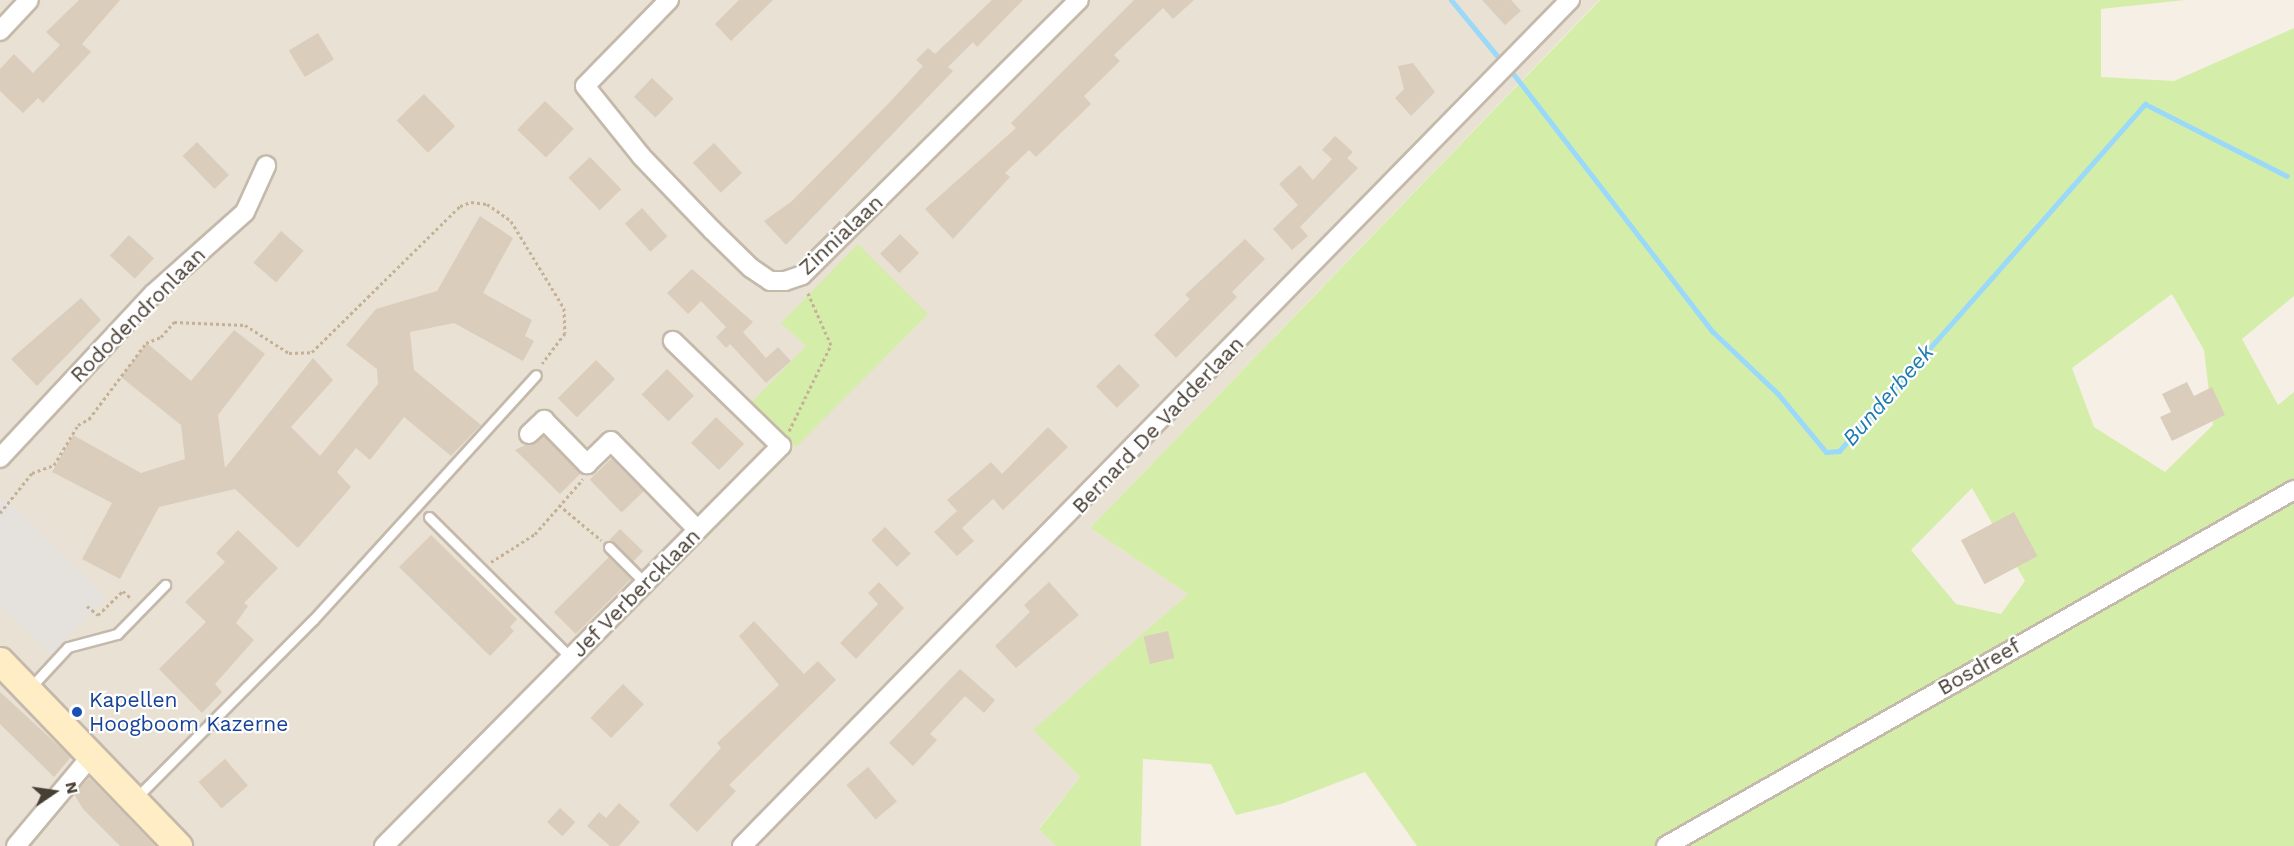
<!DOCTYPE html>
<html>
<head>
<meta charset="utf-8">
<style>
  body { margin:0 }
  #map { position:relative; width:2294px; height:846px; overflow:hidden; background:#f5efe5; font-family:"Work Sans",sans-serif }
  div>[style] { position:absolute }
  [style*='--x'] { left:calc(var(--x)*1px); top:calc(var(--y)*1px); width:calc(var(--w)*1px); rotate:calc(var(--a)*1deg) }
  .residential>* { inset:0; background:#e9e1d3 }
  .green>* { inset:0; background:#d4eea9 }
  .parking>* { inset:0; background:#e5e2de }
  .stream>* { height:5px; margin:-2.5px; padding:0 2.5px; transform-origin:2.5px; border-radius:2.5px; background:#9ad9f9 }
  .building>* { inset:0; background:#dbcdbc; transform-origin:0 0 }
  .path>* { height:3px; margin-top:-1.5px; transform-origin:0; background:repeating-linear-gradient(90deg,#c5b196 0 3px,transparent 0 6px) }
  .roads { filter:drop-shadow(2px 0 #c4b9aa) drop-shadow(-2px 0 #c4b9aa) drop-shadow(0 2px #c4b9aa) drop-shadow(0 -2px #c4b9aa) }
  .lane>* { height:9px; margin:-4.5px; padding:0 4.5px; transform-origin:4.5px; border-radius:4.5px; background:#fff }
  .street>* { height:18px; margin:-9px; padding:0 9px; transform-origin:9px; border-radius:9px; background:#fff }
  .secondary>* { height:27px; margin:-13.5px; padding:0 13.5px; transform-origin:13.5px; border-radius:13.5px; background:#ffedc5 }
  .dots>* { width:16px; height:16px; translate:-50% -50%; box-sizing:border-box; border:3px solid #fff; border-radius:50% }
  span { translate:-50% -50%; white-space:nowrap; text-align:center; line-height:1.15; -webkit-text-stroke:4.5px #fff; paint-order:stroke }
  .street-label { font-size:21px; color:#483f34 }
  .transit-label { font-size:21px; color:#164399 }
  .left { translate:0 -50%; text-align:left }
  .water-label { font-size:22px; color:#1e7caf; font-style:italic }
  .north { position:absolute; left:24px; top:762px; width:60px; height:60px; -webkit-text-stroke:4px #fff; paint-order:stroke; rotate:77deg; font-size:16px; font-weight:700; line-height:24px; text-align:center; color:#483f34 }
  .north::after { content:''; display:block; margin:auto; width:21px; height:27px; background:#483f34; clip-path:polygon(50% 0,100% 100%,50% 72%,0 100%) }
</style>
</head>
<body>
<div id="map">
  <div class="residential">
    <i style="clip-path:polygon(0 0,1599px 0,1090px 528px,1188px 594px,1034px 730px,1080px 777px,1039px 828px,1056px 846px,0 846px)"></i>
  </div>
  <div class="green">
    <i style="clip-path:polygon(evenodd,1600px 0,2185px 0,2101px 9px,2101px 77px,2174px 81px,2294px 28px,2294px 296px,2242px 339px,2278px 405px,2294px 392px,2294px 846px,1417px 846px,1365px 772px,1281px 804px,1236px 815px,1211px 764px,1143px 759px,1141px 846px,1056px 846px,1039px 829px,1080px 777px,1033px 730px,1188px 594px,1090px 528px,1600px 0,2172px 294px,2204px 350px,2213px 425px,2165px 472px,2094px 427px,2072px 368px,2172px 294px,1600px 0,1972px 488px,2025px 581px,2001px 614px,1956px 604px,1911px 550px,1972px 488px)"></i>
    <i style="clip-path:polygon(858px 244px,928px 314px,796px 447px,751px 403px,806px 346px,781px 323px)"></i>
  </div>
  <div class="parking">
    <i style="clip-path:polygon(4px 497px,107px 597px,51px 655px,0 606px,0 501px)"></i>
  </div>
  <div class="stream">
    <i style="--x:1451;--y:0;--w:74;--a:50.5"></i>
    <i style="--x:1511;--y:71;--w:330;--a:52.3"></i>
    <i style="--x:1713;--y:332;--w:90;--a:43.6"></i>
    <i style="--x:1778;--y:394;--w:75;--a:50.4"></i>
    <i style="--x:1826;--y:452;--w:13;--a:-4"></i>
    <i style="--x:1839;--y:451;--w:463;--a:-48.6"></i>
    <i style="--x:2145;--y:104;--w:159;--a:26.9"></i>
  </div>
  <div class="building">
    <i style="clip-path:polygon(79px 0,120px 0,82px 44px,91px 52px,43px 103px,38px 98px,23px 113px,0 91px,0 69px,14px 54px,33px 73px,60px 45px,46px 32px)"></i>
    <i style="clip-path:polygon(739px 0,773px 0,731px 41px,715px 24px)"></i>
    <i style="clip-path:polygon(992px 0,1023px 0,977px 47px,973px 42px,948px 67px,953px 71px,786px 245px,764px 221px,791px 202px,890px 102px,923px 66px,916px 60px,928px 48px,935px 54px)"></i>
    <i style="clip-path:polygon(1134px 0,1194px 0,1173px 19px,1163px 8px,1114px 55px,1120px 61px,1084px 96px,1091px 104px,1036px 157px,1029px 150px,1005px 173px,1010px 177px,953px 239px,925px 209px,1016px 128px,1011px 123px)"></i>
    <i style="clip-path:polygon(1482px 0,1511px 0,1521px 11px,1505px 25px)"></i>
    <i style="left:318px;top:33px;width:31px;height:34px;rotate:59deg"></i>
    <i style="clip-path:polygon(1413px 63px,1435px 92px,1411px 116px,1395px 98px,1404px 89px,1398px 66px)"></i>
    <i style="left:652px;top:78px;width:30px;height:26px;rotate:44deg"></i>
    <i style="left:424px;top:94px;width:45px;height:38px;rotate:46deg"></i>
    <i style="left:545px;top:101px;width:40px;height:40px;rotate:44deg"></i>
    <i style="clip-path:polygon(1335px 136px,1353px 152px,1347px 158px,1358px 168px,1300px 227px,1308px 236px,1292px 250px,1273px 229px,1298px 205px,1279px 184px,1300px 165px,1313px 180px,1332px 159px,1322px 150px)"></i>
    <i style="left:197px;top:142px;width:46px;height:20px;rotate:46deg"></i>
    <i style="left:714px;top:143px;width:41px;height:29px;rotate:47deg"></i>
    <i style="left:590px;top:157px;width:45px;height:30px;rotate:46deg"></i>
    <i style="left:642px;top:208px;width:38px;height:23px;rotate:48deg"></i>
    <i style="clip-path:polygon(480px 216px,513px 238px,483px 293px,532px 320px,525px 336px,534px 341px,523px 361px,454px 323px,410px 332px,414px 370px,481px 425px,451px 456px,404px 417px,370px 460px,356px 448px,337px 472px,351px 487px,298px 548px,235px 489px,159px 507px,120px 579px,82px 559px,112px 503px,52px 472px,73px 435px,141px 473px,185px 459px,181px 425px,121px 377px,147px 343px,191px 381px,234px 330px,265px 354px,218px 415px,225px 468px,313px 358px,333px 380px,291px 427px,320px 456px,378px 384px,377px 369px,346px 345px,376px 309px,437px 291px)"></i>
    <i style="left:281px;top:231px;width:30px;height:42px;rotate:41deg"></i>
    <i style="left:900px;top:234px;width:27px;height:28px;rotate:45deg"></i>
    <i style="left:129px;top:235px;width:34px;height:28px;rotate:43deg"></i>
    <i style="clip-path:polygon(1245px 239px,1265px 259px,1232px 292px,1237px 297px,1176px 358px,1154px 335px,1190px 299px,1185px 295px)"></i>
    <i style="clip-path:polygon(692px 269px,753px 322px,743px 332px,766px 358px,778px 347px,791px 361px,766px 383px,730px 344px,726px 348px,716px 337px,726px 327px,701px 301px,688px 314px,667px 293px)"></i>
    <i style="clip-path:polygon(81px 298px,101px 320px,37px 386px,11px 359px)"></i>
    <i style="left:596px;top:360px;width:27px;height:54px;rotate:45deg"></i>
    <i style="left:1119px;top:364px;width:30px;height:32px;rotate:46deg"></i>
    <i style="left:667px;top:369px;width:38px;height:36px;rotate:45deg"></i>
    <i style="clip-path:polygon(2187px 382px,2194px 396px,2212px 387px,2225px 415px,2172px 441px,2160px 417px,2171px 412px,2162px 394px)"></i>
    <i style="left:716px;top:417px;width:39px;height:36px;rotate:44deg"></i>
    <i style="clip-path:polygon(1048px 427px,1068px 447px,1003px 510px,993px 499px,962px 528px,974px 541px,957px 556px,934px 532px,957px 511px,947px 500px,991px 462px,1002px 474px)"></i>
    <i style="clip-path:polygon(544px 436px,581px 473px,560px 494px,515px 450px)"></i>
    <i style="left:612px;top:458px;width:46px;height:31px;rotate:46deg"></i>
    <i style="left:2014px;top:512px;width:50px;height:60px;rotate:62deg"></i>
    <i style="left:885px;top:527px;width:37px;height:19px;rotate:46deg"></i>
    <i style="left:620px;top:529px;width:32px;height:16px;rotate:44deg"></i>
    <i style="clip-path:polygon(238px 530px,278px 568px,244px 603px,248px 606px,236px 623px,254px 640px,215px 684px,222px 692px,202px 713px,159px 669px,206px 622px,185px 602px,225px 562px,216px 553px)"></i>
    <i style="clip-path:polygon(431px 535px,517px 619px,510px 627px,514px 631px,490px 656px,399px 567px)"></i>
    <i style="left:609px;top:557px;width:31px;height:78px;rotate:45deg"></i>
    <i style="clip-path:polygon(879px 582px,904px 608px,856px 659px,840px 643px,878px 604px,868px 593px)"></i>
    <i style="clip-path:polygon(1049px 582px,1079px 615px,1016px 668px,995px 646px,1030px 612px,1024px 605px)"></i>
    <i style="clip-path:polygon(754px 621px,804px 674px,818px 661px,836px 680px,729px 785px,736px 791px,697px 832px,669px 805px,721px 748px,717px 743px,779px 685px,739px 636px)"></i>
    <i style="left:1168px;top:631px;width:28px;height:25px;rotate:77deg"></i>
    <i style="clip-path:polygon(960px 669px,995px 700px,984px 713px,965px 696px,930px 734px,937px 740px,913px 766px,889px 743px)"></i>
    <i style="left:623px;top:684px;width:29px;height:47px;rotate:44deg"></i>
    <i style="clip-path:polygon(0 692px,71px 757px,54px 777px,0 724px)"></i>
    <i style="left:225px;top:759px;width:35px;height:35px;rotate:49deg"></i>
    <i style="left:868px;top:767px;width:45px;height:28px;rotate:50deg"></i>
    <i style="clip-path:polygon(89px 778px,114px 803px,155px 846px,120px 846px,83px 809px,74px 794px)"></i>
    <i style="clip-path:polygon(619px 803px,640px 822px,619px 846px,610px 846px,587px 826px,599px 812px,606px 818px)"></i>
    <i style="left:560px;top:808px;width:21px;height:19px;rotate:43deg"></i>
  </div>
  <div class="path">
    <i style="--x:789;--y:431;--w:96;--a:-64"></i>
    <i style="--x:831;--y:345;--w:59;--a:-114"></i>
    <i style="--x:559;--y:505;--w:55;--a:39.8"></i>
    <i style="--x:0;--y:513;--w:51;--a:-51.3"></i>
    <i style="--x:32;--y:473;--w:23;--a:-20"></i>
    <i style="--x:54;--y:465;--w:47;--a:-59"></i>
    <i style="--x:78;--y:425;--w:13;--a:-29"></i>
    <i style="--x:89;--y:419;--w:95;--a:-53.1"></i>
    <i style="--x:146;--y:343;--w:16;--a:-22"></i>
    <i style="--x:161;--y:337;--w:20;--a:-49"></i>
    <i style="--x:174;--y:322;--w:71;--a:2.4"></i>
    <i style="--x:245;--y:325;--w:52;--a:32.5"></i>
    <i style="--x:289;--y:353;--w:23;--a:-2"></i>
    <i style="--x:312;--y:352;--w:208;--a:-44.6"></i>
    <i style="--x:460;--y:206;--w:12;--a:-20"></i>
    <i style="--x:471;--y:202;--w:16;--a:7"></i>
    <i style="--x:487;--y:204;--w:29;--a:35"></i>
    <i style="--x:511;--y:221;--w:102;--a:58.7"></i>
    <i style="--x:564;--y:308;--w:25;--a:88"></i>
    <i style="--x:565;--y:333;--w:38;--a:127"></i>
    <i style="--x:491;--y:562;--w:52;--a:-32.5"></i>
    <i style="--x:535;--y:534;--w:73;--a:-48.9"></i>
    <i style="--x:87;--y:606;--w:14;--a:39"></i>
    <i style="--x:98;--y:615;--w:35;--a:-44"></i>
    <i style="--x:123;--y:591;--w:12;--a:42"></i>
  </div>
  <div class="roads">
    <div class="lane">
      <i style="--x:429;--y:517;--w:200;--a:44.8"></i>
      <i style="--x:609;--y:547;--w:51;--a:45"></i>
      <i style="--x:30;--y:688;--w:56;--a:-47.2"></i>
      <i style="--x:68;--y:647;--w:51;--a:-14.9"></i>
      <i style="--x:117;--y:634;--w:69;--a:-45.6"></i>
      <i style="--x:136;--y:798;--w:251;--a:-45.2"></i>
      <i style="--x:313;--y:620;--w:331;--a:-47.7"></i>
    </div>
    <div class="street">
      <i style="--x:669;--y:0;--w:120;--a:134.3"></i>
      <i style="--x:585;--y:86;--w:90;--a:51.3"></i>
      <i style="--x:641;--y:156;--w:103;--a:46.2"></i>
      <i style="--x:712;--y:230;--w:54;--a:44.3"></i>
      <i style="--x:751;--y:268;--w:23;--a:34"></i>
      <i style="--x:770;--y:281;--w:15;--a:0"></i>
      <i style="--x:785;--y:281;--w:18;--a:-19"></i>
      <i style="--x:802;--y:275;--w:390;--a:-44.8"></i>
      <i style="--x:0;--y:31;--w:42;--a:-46.9"></i>
      <i style="--x:529;--y:434;--w:21;--a:-43"></i>
      <i style="--x:544;--y:420;--w:62;--a:45.7"></i>
      <i style="--x:587;--y:464;--w:33;--a:-44"></i>
      <i style="--x:611;--y:441;--w:124;--a:45.7"></i>
      <i style="--x:0;--y:458;--w:224;--a:-47"></i>
      <i style="--x:153;--y:294;--w:123;--a:-41.7"></i>
      <i style="--x:245;--y:212;--w:51;--a:-65.5"></i>
      <i style="--x:16;--y:846;--w:119;--a:-50.1"></i>
      <i style="--x:384;--y:846;--w:564;--a:-45.22"></i>
      <i style="--x:781;--y:446;--w:151;--a:-135.8"></i>
      <i style="--x:742;--y:846;--w:1184;--a:-45.62"></i>
      <i style="--x:1666;--y:846;--w:722;--a:-29.55"></i>
    </div>
    <div class="secondary">
      <i style="--x:0;--y:661;--w:257;--a:46.1"></i>
    </div>
  </div>
  <div class="dots">
    <i style="left:77px;top:712px;background:#1a4fb4"></i>
  </div>
  <div class="street-label">
    <span style="left:841px;top:235px;rotate:-43deg">Zinnialaan</span>
    <span style="left:138px;top:315px;rotate:-45deg">Rododendronlaan</span>
    <span style="left:1158px;top:425px;rotate:-46deg">Bernard De Vadderlaan</span>
    <span style="left:636px;top:593px;rotate:-45deg">Jef Verbercklaan</span>
    <span style="left:1979px;top:667px;rotate:-30deg">Bosdreef</span>
  </div>
  <div class="transit-label">
    <span class="left" style="left:89px;top:712px">Kapellen<br>Hoogboom Kazerne</span>
  </div>
  <div class="water-label">
    <span style="left:1888px;top:395px;rotate:-49deg">Bunderbeek</span>
  </div>
  <div class="north">N</div>
</div>
</body>
</html>
